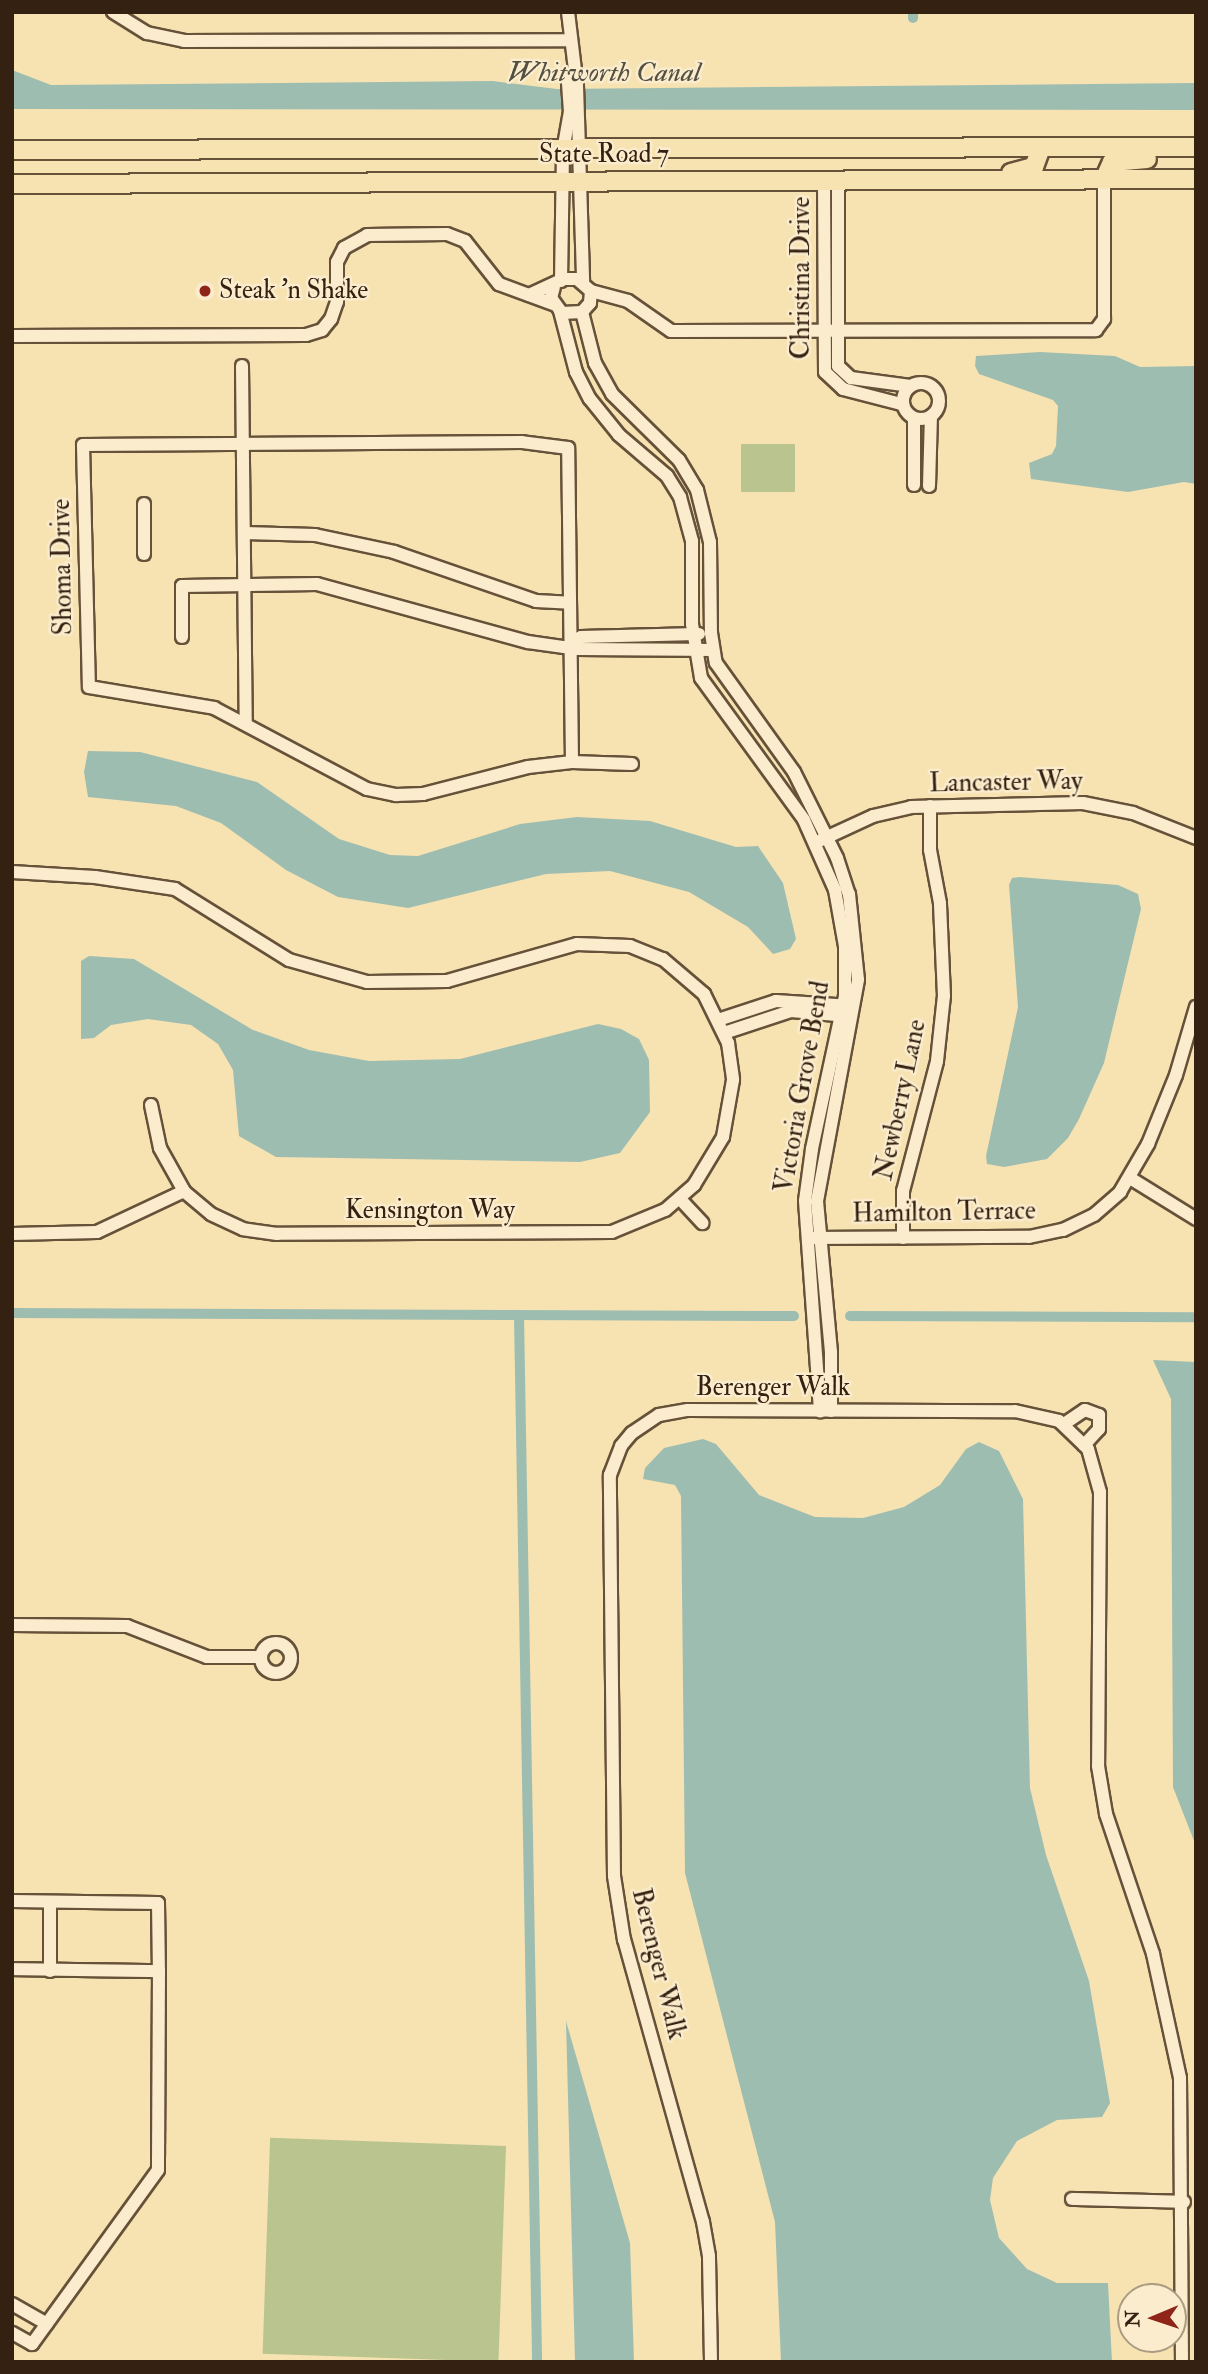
<!DOCTYPE html>
<html>
<head>
<meta charset="utf-8">
<style>
  body { margin:0 }
  #map { position:relative; width:1208px; height:2374px; overflow:hidden; background:#f7e2b2; font-family:"IM FELL Double Pica",serif }
  div>[style] { position:absolute }
  [style*='--x'] { left:calc(var(--x)*1px); top:calc(var(--y)*1px); width:calc(var(--w)*1px); rotate:calc(var(--a)*1deg) }
  .green>* { inset:0; background:#b9c48f; transform-origin:0 0 }
  .water>* { inset:0; background:#9ebdb1 }
  .canal>* { height:10px; margin:-5px; padding:0 5px; transform-origin:5px; border-radius:5px; background:#9ebdb1 }
  .roads { filter:drop-shadow(2px 0 #665139) drop-shadow(-2px 0 #665139) drop-shadow(0 2px #665139) drop-shadow(0 -2px #665139) }
  .street>* { height:12px; margin:-6px; padding:0 6px; transform-origin:6px; border-radius:6px; background:#faeccd }
  .street>.ring { margin:-6px; padding:0; box-sizing:content-box; background:none; border:12px solid #faeccd; border-radius:50% }
  .primary>* { height:18px; margin:-9px; padding:0 9px; transform-origin:9px; border-radius:9px; background:#f7e2b2 }
  .dots>* { width:19px; height:19px; translate:-50% -50%; box-sizing:border-box; border:4px solid #faeccd; border-radius:50% }
  span { translate:-50% -50%; white-space:nowrap; text-align:center; line-height:1.15; -webkit-text-stroke:5px #faeccd; paint-order:stroke }
  .street-label { font-size:26px; color:#352111 }
  .poi-label { font-size:26px; color:#352111 }
  .left { translate:0 -50%; text-align:left }
  .water-label { font-size:28px; color:#545041; font-style:italic }
  .frame { position:absolute; inset:0; border:14px solid #352111; pointer-events:none }
  .north { position:absolute; left:1117px; top:2283px; width:70px; height:70px; box-sizing:border-box; background:#faeccd; border:2px solid #ab9b82; border-radius:50%; rotate:268deg; font-size:19px; font-weight:700; line-height:28px; text-align:center; color:#352111 }
  .north::after { content:''; display:block; margin:auto; width:24px; height:32px; background:#8f2418; clip-path:polygon(50% 0,100% 100%,50% 72%,0 100%) }
</style>
</head>
<body>
<div id="map">
  <div class="green">
    <i style="left:741px;top:444px;width:54px;height:48px"></i>
    <i style="left:506px;top:2146px;width:216px;height:236px;rotate:92deg"></i>
  </div>
  <div class="water">
    <i style="clip-path:polygon(12px 70px,51px 85px,493px 81px,557px 89px,1196px 83px,1196px 110px,12px 109px)"></i>
    <i style="clip-path:polygon(1040px 352px,1115px 356px,1140px 367px,1196px 366px,1196px 484px,1184px 482px,1128px 492px,1031px 479px,1029px 463px,1052px 454px,1056px 446px,1058px 406px,1053px 400px,979px 374px,975px 366px,976px 356px)"></i>
    <i style="clip-path:polygon(88px 751px,140px 752px,257px 782px,339px 839px,390px 855px,418px 856px,520px 824px,577px 817px,650px 821px,736px 847px,758px 846px,783px 883px,796px 939px,790px 949px,773px 954px,748px 927px,689px 892px,610px 871px,546px 874px,408px 908px,338px 897px,286px 870px,221px 823px,176px 806px,88px 797px,84px 772px)"></i>
    <i style="clip-path:polygon(1019px 877px,1118px 885px,1138px 894px,1141px 909px,1104px 1063px,1079px 1119px,1068px 1138px,1047px 1159px,1004px 1167px,987px 1164px,986px 1156px,1018px 1007px,1009px 885px,1012px 878px)"></i>
    <i style="clip-path:polygon(89px 956px,134px 959px,253px 1030px,309px 1050px,369px 1061px,460px 1059px,598px 1024px,621px 1029px,639px 1039px,649px 1060px,650px 1112px,620px 1153px,580px 1162px,276px 1157px,239px 1136px,233px 1070px,218px 1044px,191px 1025px,148px 1019px,111px 1025px,94px 1038px,81px 1039px,81px 961px)"></i>
    <i style="clip-path:polygon(1153px 1360px,1196px 1362px,1196px 1846px,1173px 1787px,1171px 1399px)"></i>
    <i style="clip-path:polygon(703px 1439px,716px 1444px,759px 1495px,815px 1517px,863px 1518px,904px 1507px,940px 1485px,966px 1449px,979px 1442px,999px 1451px,1023px 1499px,1030px 1788px,1046px 1855px,1089px 1981px,1110px 2103px,1102px 2117px,1057px 2120px,1017px 2141px,993px 2178px,990px 2200px,999px 2238px,1027px 2269px,1057px 2283px,1108px 2283px,1112px 2362px,781px 2362px,775px 2222px,685px 1873px,681px 1496px,675px 1485px,643px 1479px,645px 1468px,664px 1448px)"></i>
    <i style="clip-path:polygon(566px 2021px,630px 2243px,634px 2362px,575px 2362px)"></i>
  </div>
  <div class="canal">
    <i style="--x:913;--y:12;--w:6;--a:90"></i>
    <i style="--x:12;--y:1313;--w:782;--a:0.22"></i>
    <i style="--x:519;--y:1316;--w:1046;--a:89.01"></i>
    <i style="--x:850;--y:1316;--w:346;--a:0.2"></i>
  </div>
  <div class="roads">
    <div class="street">
      <i style="--x:113;--y:12;--w:40;--a:32"></i>
      <i style="--x:147;--y:33;--w:38;--a:12"></i>
      <i style="--x:184;--y:41;--w:385;--a:-0.1"></i>
      <i style="--x:568;--y:12;--w:75;--a:83.1"></i>
      <i style="--x:577;--y:86;--w:195;--a:88.2"></i>
      <i style="--x:824;--y:182;--w:190;--a:89.7"></i>
      <i style="--x:825;--y:372;--w:25;--a:43"></i>
      <i style="--x:843;--y:389;--w:60;--a:14.5"></i>
      <i style="--x:838;--y:182;--w:184;--a:90"></i>
      <i style="--x:838;--y:366;--w:18;--a:43"></i>
      <i style="--x:851;--y:378;--w:60;--a:7.7"></i>
      <i style="--x:561;--y:281;--w:130;--a:-89.1"></i>
      <i style="--x:563;--y:151;--w:40;--a:-80"></i>
      <i style="--x:570;--y:112;--w:31;--a:-94"></i>
      <i style="--x:568;--y:81;--w:8;--a:-50"></i>
      <i style="--x:591;--y:291;--w:38;--a:15"></i>
      <i style="--x:628;--y:301;--w:52;--a:34.9"></i>
      <i style="--x:671;--y:331;--w:425;--a:-0.1"></i>
      <i style="--x:1096;--y:330;--w:14;--a:-54"></i>
      <i style="--x:1104;--y:319;--w:139;--a:-90"></i>
      <i style="--x:529;--y:295;--w:38;--a:-25"></i>
      <i style="--x:564;--y:279;--w:13;--a:0"></i>
      <i style="--x:577;--y:279;--w:18;--a:41"></i>
      <i style="--x:591;--y:291;--w:12;--a:95"></i>
      <i style="--x:590;--y:303;--w:12;--a:132"></i>
      <i style="--x:582;--y:312;--w:20;--a:177"></i>
      <i style="--x:562;--y:313;--w:19;--a:-126"></i>
      <i style="--x:551;--y:298;--w:11;--a:-75"></i>
      <i style="--x:560;--y:311;--w:63;--a:75.3"></i>
      <i style="--x:576;--y:372;--w:30;--a:63"></i>
      <i style="--x:590;--y:399;--w:46;--a:51.1"></i>
      <i style="--x:619;--y:435;--w:63;--a:40.5"></i>
      <i style="--x:667;--y:476;--w:25;--a:58"></i>
      <i style="--x:680;--y:497;--w:46;--a:74.7"></i>
      <i style="--x:692;--y:541;--w:83;--a:90"></i>
      <i style="--x:692;--y:624;--w:55;--a:80.5"></i>
      <i style="--x:701;--y:678;--w:175;--a:54"></i>
      <i style="--x:804;--y:820;--w:77;--a:66.1"></i>
      <i style="--x:835;--y:890;--w:57;--a:79.9"></i>
      <i style="--x:845;--y:946;--w:50;--a:90"></i>
      <i style="--x:845;--y:996;--w:157;--a:102.2"></i>
      <i style="--x:812;--y:1149;--w:52;--a:97.7"></i>
      <i style="--x:805;--y:1201;--w:211;--a:85.9"></i>
      <i style="--x:582;--y:312;--w:53;--a:75.7"></i>
      <i style="--x:595;--y:363;--w:35;--a:61"></i>
      <i style="--x:612;--y:394;--w:94;--a:44.6"></i>
      <i style="--x:679;--y:460;--w:35;--a:59"></i>
      <i style="--x:697;--y:490;--w:54;--a:76"></i>
      <i style="--x:710;--y:542;--w:91;--a:89.4"></i>
      <i style="--x:711;--y:633;--w:30;--a:81"></i>
      <i style="--x:716;--y:663;--w:134;--a:54.4"></i>
      <i style="--x:794;--y:772;--w:96;--a:63.4"></i>
      <i style="--x:837;--y:858;--w:38;--a:72"></i>
      <i style="--x:849;--y:894;--w:86;--a:84"></i>
      <i style="--x:858;--y:980;--w:225;--a:100.5"></i>
      <i style="--x:817;--y:1201;--w:152;--a:84.7"></i>
      <i style="--x:831;--y:1352;--w:59;--a:90"></i>
      <i style="--x:12;--y:336;--w:294;--a:-0.2"></i>
      <i style="--x:306;--y:335;--w:17;--a:-17"></i>
      <i style="--x:322;--y:330;--w:14;--a:-51"></i>
      <i style="--x:331;--y:319;--w:18;--a:-71"></i>
      <i style="--x:337;--y:302;--w:40;--a:-90"></i>
      <i style="--x:337;--y:262;--w:16;--a:-63"></i>
      <i style="--x:344;--y:248;--w:26;--a:-29"></i>
      <i style="--x:367;--y:235;--w:80;--a:-0.7"></i>
      <i style="--x:447;--y:234;--w:19;--a:21"></i>
      <i style="--x:465;--y:241;--w:55;--a:51.7"></i>
      <i style="--x:499;--y:284;--w:58;--a:20.3"></i>
      <i style="--x:242;--y:366;--w:355;--a:89.4"></i>
      <i class="ring" style="left:903px;top:383px;width:24px;height:24px"></i>
      <i style="--x:914;--y:485;--w:67;--a:-90"></i>
      <i style="--x:929;--y:486;--w:70;--a:-88.4"></i>
      <i style="--x:245;--y:533;--w:70;--a:1.6"></i>
      <i style="--x:315;--y:535;--w:81;--a:12.1"></i>
      <i style="--x:394;--y:552;--w:150;--a:19"></i>
      <i style="--x:536;--y:601;--w:34;--a:3"></i>
      <i style="--x:144;--y:554;--w:50;--a:-90"></i>
      <i style="--x:182;--y:637;--w:51;--a:-90"></i>
      <i style="--x:182;--y:586;--w:135;--a:-0.8"></i>
      <i style="--x:317;--y:584;--w:219;--a:15.4"></i>
      <i style="--x:528;--y:642;--w:49;--a:8.1"></i>
      <i style="--x:577;--y:649;--w:135;--a:0.4"></i>
      <i style="--x:569;--y:645;--w:14;--a:-34"></i>
      <i style="--x:581;--y:637;--w:118;--a:-1.5"></i>
      <i style="--x:572;--y:762;--w:314;--a:-90.7"></i>
      <i style="--x:568;--y:448;--w:46;--a:-172.6"></i>
      <i style="--x:522;--y:442;--w:439;--a:179.6"></i>
      <i style="--x:83;--y:445;--w:242;--a:88.6"></i>
      <i style="--x:89;--y:687;--w:127;--a:9.5"></i>
      <i style="--x:214;--y:708;--w:173;--a:27.9"></i>
      <i style="--x:367;--y:789;--w:30;--a:12"></i>
      <i style="--x:396;--y:795;--w:27;--a:-2"></i>
      <i style="--x:423;--y:794;--w:108;--a:-14.4"></i>
      <i style="--x:528;--y:767;--w:44;--a:-6.5"></i>
      <i style="--x:572;--y:762;--w:60;--a:1.9"></i>
      <i style="--x:821;--y:840;--w:57;--a:-24.8"></i>
      <i style="--x:873;--y:816;--w:39;--a:-13"></i>
      <i style="--x:911;--y:807;--w:172;--a:-1.3"></i>
      <i style="--x:1083;--y:803;--w:51;--a:11.3"></i>
      <i style="--x:1133;--y:813;--w:68;--a:21.6"></i>
      <i style="--x:12;--y:872;--w:83;--a:3.4"></i>
      <i style="--x:95;--y:877;--w:81;--a:8.5"></i>
      <i style="--x:175;--y:889;--w:134;--a:31.9"></i>
      <i style="--x:289;--y:960;--w:81;--a:15.8"></i>
      <i style="--x:367;--y:982;--w:80;--a:-0.7"></i>
      <i style="--x:447;--y:981;--w:135;--a:-15.9"></i>
      <i style="--x:577;--y:944;--w:53;--a:2.2"></i>
      <i style="--x:630;--y:946;--w:35;--a:22"></i>
      <i style="--x:663;--y:959;--w:54;--a:40.5"></i>
      <i style="--x:704;--y:994;--w:55;--a:63.9"></i>
      <i style="--x:728;--y:1043;--w:37;--a:82"></i>
      <i style="--x:733;--y:1080;--w:58;--a:100"></i>
      <i style="--x:723;--y:1137;--w:56;--a:121.1"></i>
      <i style="--x:694;--y:1185;--w:38;--a:139"></i>
      <i style="--x:665;--y:1210;--w:57;--a:157.5"></i>
      <i style="--x:612;--y:1232;--w:335;--a:179.7"></i>
      <i style="--x:277;--y:1234;--w:34;--a:-172"></i>
      <i style="--x:243;--y:1229;--w:35;--a:-155"></i>
      <i style="--x:211;--y:1214;--w:35;--a:-140"></i>
      <i style="--x:184;--y:1191;--w:49;--a:-119.2"></i>
      <i style="--x:160;--y:1148;--w:44;--a:-101.8"></i>
      <i style="--x:718;--y:1020;--w:61;--a:-18.1"></i>
      <i style="--x:776;--y:1001;--w:75;--a:3.8"></i>
      <i style="--x:724;--y:1033;--w:71;--a:-18.2"></i>
      <i style="--x:791;--y:1011;--w:57;--a:5"></i>
      <i style="--x:1130;--y:1178;--w:78;--a:31.8"></i>
      <i style="--x:680;--y:1199;--w:33;--a:47"></i>
      <i style="--x:12;--y:1234;--w:85;--a:-1.3"></i>
      <i style="--x:97;--y:1232;--w:96;--a:-25.2"></i>
      <i style="--x:810;--y:1238;--w:219;--a:-0.3"></i>
      <i style="--x:1029;--y:1237;--w:35;--a:-12"></i>
      <i style="--x:1063;--y:1230;--w:34;--a:-26"></i>
      <i style="--x:1094;--y:1215;--w:35;--a:-41"></i>
      <i style="--x:1120;--y:1192;--w:56;--a:-59.7"></i>
      <i style="--x:1148;--y:1144;--w:74;--a:-67.9"></i>
      <i style="--x:1176;--y:1075;--w:71;--a:-73.6"></i>
      <i style="--x:903;--y:1238;--w:47;--a:-90"></i>
      <i style="--x:903;--y:1191;--w:134;--a:-75.3"></i>
      <i style="--x:937;--y:1061;--w:65;--a:-83.9"></i>
      <i style="--x:944;--y:996;--w:93;--a:-92.5"></i>
      <i style="--x:940;--y:903;--w:54;--a:-100.7"></i>
      <i style="--x:930;--y:850;--w:44;--a:-90"></i>
      <i style="--x:1064;--y:1424;--w:25;--a:-34"></i>
      <i style="--x:1085;--y:1410;--w:15;--a:20"></i>
      <i style="--x:1099;--y:1415;--w:14;--a:90"></i>
      <i style="--x:1099;--y:1429;--w:22;--a:133"></i>
      <i style="--x:12;--y:1625;--w:115;--a:0.5"></i>
      <i style="--x:127;--y:1626;--w:86;--a:21.2"></i>
      <i style="--x:207;--y:1657;--w:54;--a:0"></i>
      <i class="ring" style="left:261px;top:1643px;width:18px;height:18px"></i>
      <i style="--x:12;--y:1901;--w:146;--a:0.8"></i>
      <i style="--x:158;--y:1903;--w:68;--a:89.2"></i>
      <i style="--x:159;--y:1971;--w:199;--a:90.3"></i>
      <i style="--x:158;--y:2170;--w:215;--a:125.9"></i>
      <i style="--x:32;--y:2344;--w:23;--a:-151"></i>
      <i style="--x:50;--y:1902;--w:69;--a:90"></i>
      <i style="--x:12;--y:1969;--w:147;--a:0.8"></i>
      <i style="--x:1072;--y:2199;--w:112;--a:1.5"></i>
      <i style="--x:12;--y:2304;--w:40;--a:29.7"></i>
      <i style="--x:711;--y:2362;--w:106;--a:-91.1"></i>
      <i style="--x:709;--y:2256;--w:35;--a:-100"></i>
      <i style="--x:703;--y:2222;--w:293;--a:-105.6"></i>
      <i style="--x:624;--y:1940;--w:65;--a:-98.9"></i>
      <i style="--x:614;--y:1876;--w:401;--a:-90.6"></i>
      <i style="--x:610;--y:1475;--w:31;--a:-69"></i>
      <i style="--x:621;--y:1446;--w:17;--a:-50"></i>
      <i style="--x:632;--y:1433;--w:32;--a:-34"></i>
      <i style="--x:659;--y:1415;--w:29;--a:-10"></i>
      <i style="--x:688;--y:1410;--w:327;--a:0.2"></i>
      <i style="--x:1015;--y:1411;--w:45;--a:12.8"></i>
      <i style="--x:1059;--y:1421;--w:40;--a:44"></i>
      <i style="--x:1088;--y:1449;--w:45;--a:74.4"></i>
      <i style="--x:1100;--y:1492;--w:274;--a:90.4"></i>
      <i style="--x:1098;--y:1766;--w:49;--a:80.5"></i>
      <i style="--x:1106;--y:1814;--w:148;--a:71.4"></i>
      <i style="--x:1153;--y:1954;--w:127;--a:77.7"></i>
      <i style="--x:1180;--y:2078;--w:284;--a:89.6"></i>
    </div>
    <div class="primary">
      <i style="--x:12;--y:150;--w:1184;--a:-0.15"></i>
      <i style="--x:1011;--y:173;--w:24;--a:-15"></i>
      <i style="--x:1034;--y:167;--w:20;--a:-70"></i>
      <i style="--x:1104;--y:180;--w:20;--a:-66"></i>
      <i style="--x:1112;--y:162;--w:35;--a:-5"></i>
      <i style="--x:12;--y:184;--w:1184;--a:-0.24"></i>
    </div>
  </div>
  <div class="dots">
    <i style="left:205px;top:291px;background:#8f2418"></i>
  </div>
  <div class="street-label">
    <span style="left:604px;top:155px">State Road 7</span>
    <span style="left:802px;top:278px;rotate:-90deg">Christina Drive</span>
    <span style="left:63px;top:567px;rotate:-91deg">Shoma Drive</span>
    <span style="left:1006px;top:783px;rotate:-1deg">Lancaster Way</span>
    <span style="left:803px;top:1087px;rotate:-80deg">Victoria Grove Bend</span>
    <span style="left:901px;top:1100px;rotate:-78deg">Newberry Lane</span>
    <span style="left:430px;top:1211px">Kensington Way</span>
    <span style="left:944px;top:1213px;rotate:-1deg">Hamilton Terrace</span>
    <span style="left:773px;top:1388px">Berenger Walk</span>
    <span style="left:658px;top:1964px;rotate:76deg">Berenger Walk</span>
  </div>
  <div class="poi-label">
    <span class="left" style="left:219px;top:291px">Steak 'n Shake</span>
  </div>
  <div class="water-label">
    <span style="left:604px;top:73px">Whitworth Canal</span>
  </div>
  <div class="frame"></div>
  <div class="north">N</div>
</div>
</body>
</html>
